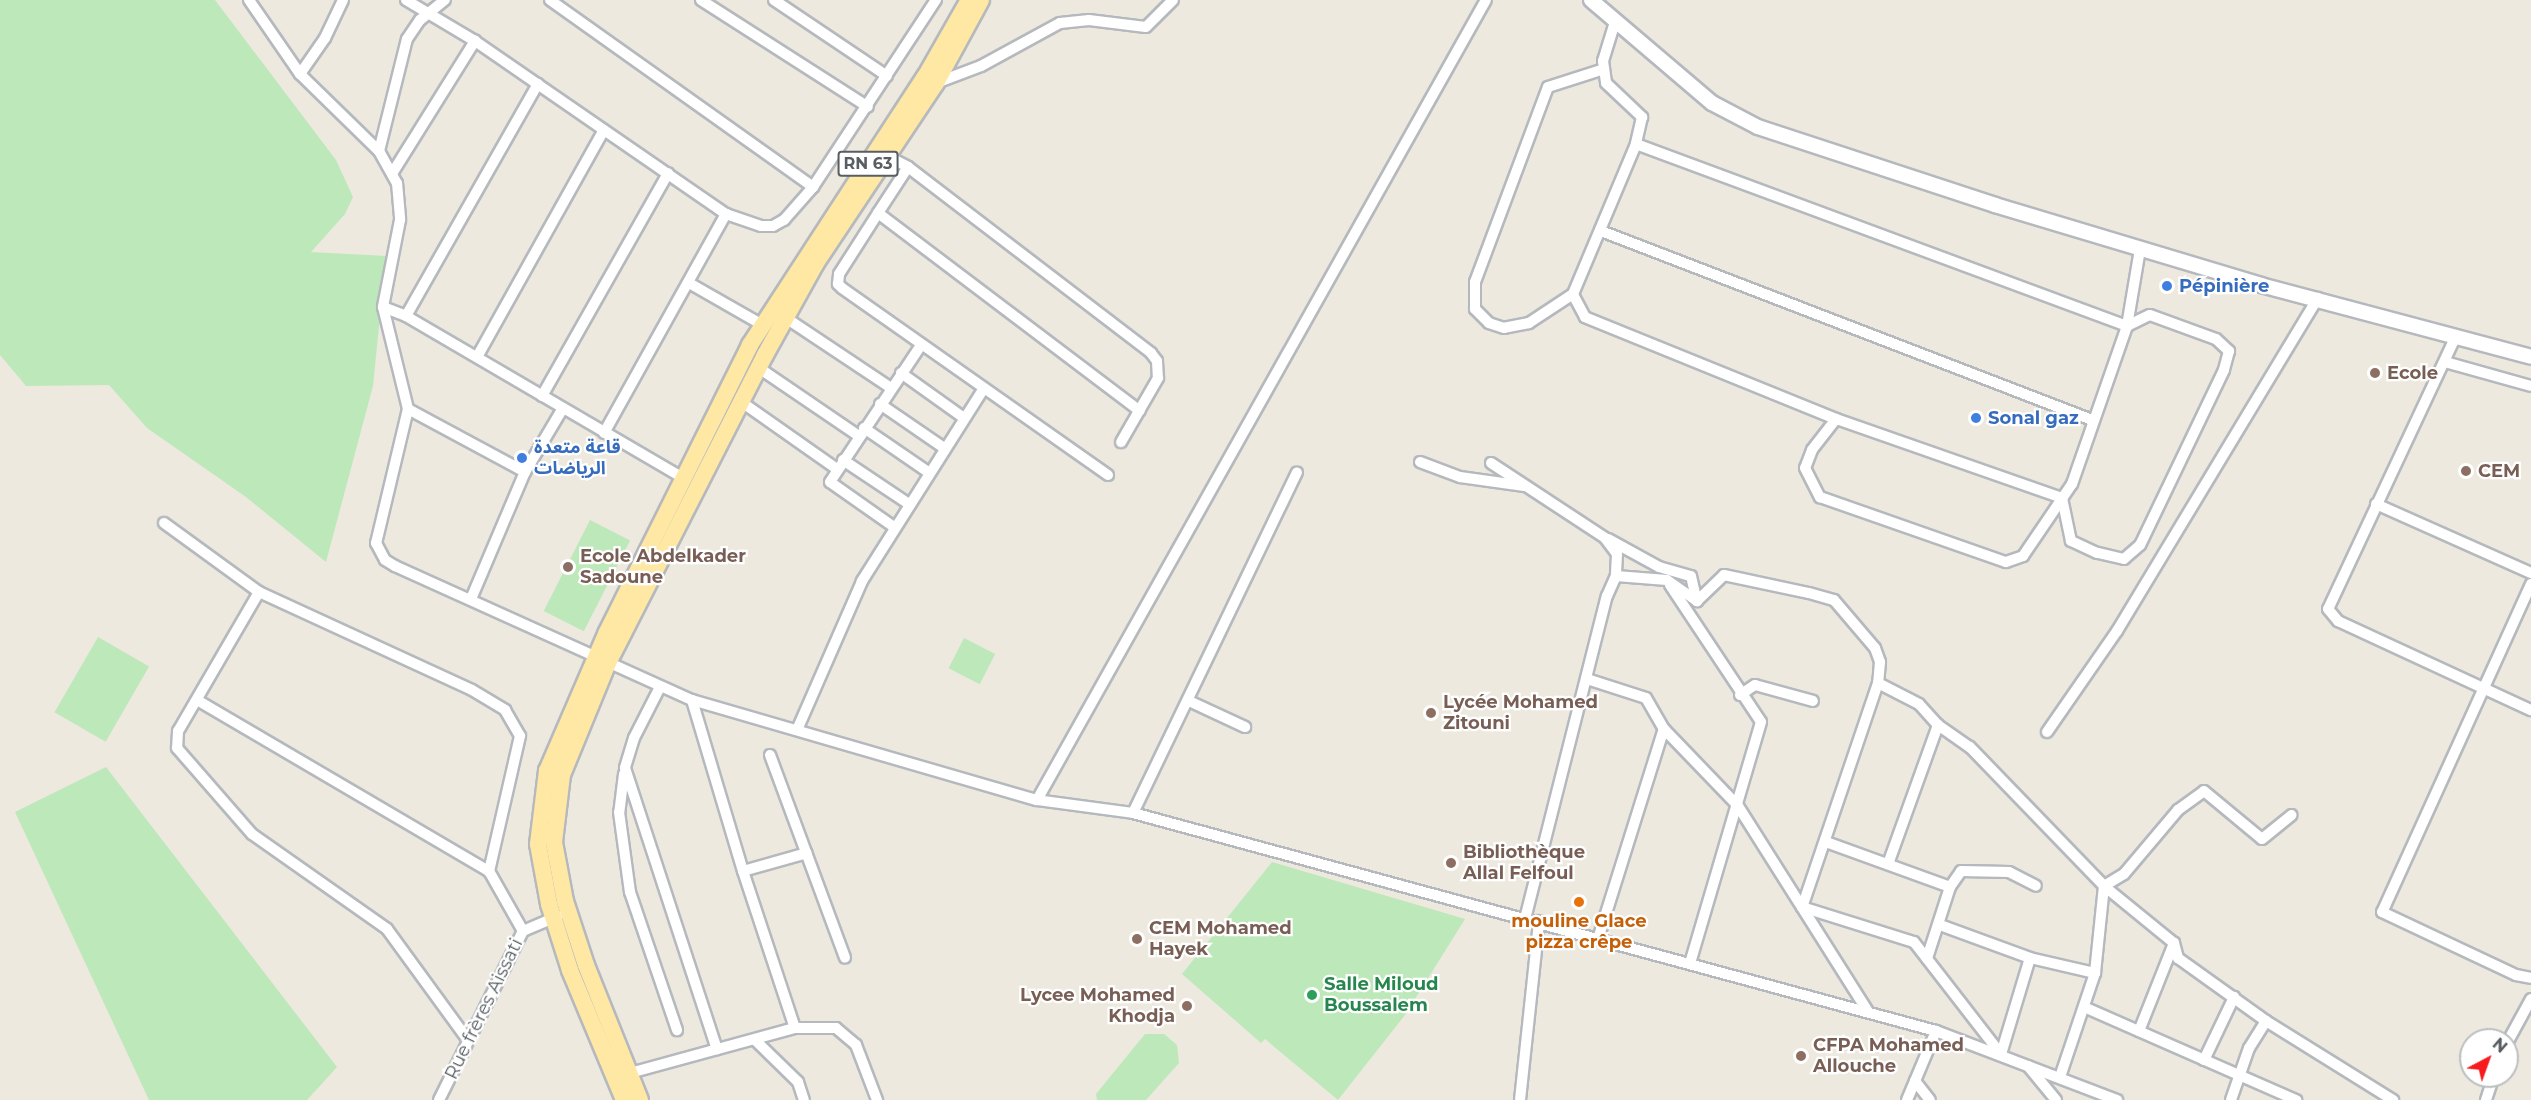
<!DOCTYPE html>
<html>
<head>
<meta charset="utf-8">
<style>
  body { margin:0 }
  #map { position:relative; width:2531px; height:1100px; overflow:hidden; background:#ede9df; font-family:Montserrat,"Noto Sans Arabic",sans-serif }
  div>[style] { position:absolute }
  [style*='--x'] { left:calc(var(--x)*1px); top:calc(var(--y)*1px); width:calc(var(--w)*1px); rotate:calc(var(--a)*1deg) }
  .green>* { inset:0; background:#bde8b9; transform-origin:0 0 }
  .roads { filter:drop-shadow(2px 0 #b5b9be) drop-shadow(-2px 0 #b5b9be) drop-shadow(0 2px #b5b9be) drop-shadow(0 -2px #b5b9be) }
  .minor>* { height:10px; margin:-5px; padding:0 5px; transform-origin:5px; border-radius:5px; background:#fff }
  .tertiary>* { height:14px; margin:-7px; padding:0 7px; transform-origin:7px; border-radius:7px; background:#fff }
  .primary>* { height:16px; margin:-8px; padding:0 8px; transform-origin:8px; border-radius:8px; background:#ffe8a3 }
  .dots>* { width:16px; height:16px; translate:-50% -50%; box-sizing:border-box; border:3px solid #fff; border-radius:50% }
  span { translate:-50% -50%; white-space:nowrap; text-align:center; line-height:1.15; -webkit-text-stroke:4.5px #fff; paint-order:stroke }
  .shield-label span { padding:2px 4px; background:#fff; border:2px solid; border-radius:4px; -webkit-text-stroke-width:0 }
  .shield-label { font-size:16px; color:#585e62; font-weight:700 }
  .shop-label { font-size:18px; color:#366cbe; font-weight:700 }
  .left { translate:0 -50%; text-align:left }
  .education-label { font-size:18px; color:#785e54; font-weight:700 }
  .right { translate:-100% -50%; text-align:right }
  .food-label { font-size:18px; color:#c56008; font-weight:700 }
  .leisure-label { font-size:18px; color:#27864d; font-weight:700 }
  .street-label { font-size:18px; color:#585e62 }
  .north { position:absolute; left:2459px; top:1028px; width:60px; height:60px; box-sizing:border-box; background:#fff; border:2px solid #bcbfc0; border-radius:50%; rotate:41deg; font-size:16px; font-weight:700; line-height:24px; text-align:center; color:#585e62 }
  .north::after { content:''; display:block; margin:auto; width:21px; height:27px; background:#f81b1d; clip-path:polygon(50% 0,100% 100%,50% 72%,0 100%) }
</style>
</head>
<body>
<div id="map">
  <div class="green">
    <i style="clip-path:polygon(0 0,215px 0,336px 160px,353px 197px,345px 214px,311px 252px,386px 256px,373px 386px,326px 562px,246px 497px,147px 428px,109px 385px,26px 386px,0 355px)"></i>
    <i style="left:590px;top:520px;width:45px;height:102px;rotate:27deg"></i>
    <i style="left:98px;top:637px;width:59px;height:87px;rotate:30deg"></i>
    <i style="left:964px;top:638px;width:35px;height:34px;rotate:27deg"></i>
    <i style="clip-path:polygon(106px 767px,337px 1067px,307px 1100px,149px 1100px,15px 812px)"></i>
    <i style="clip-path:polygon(1272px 862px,1465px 919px,1405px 1015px,1338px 1100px,1265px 1039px,1261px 1043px,1182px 974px)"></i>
    <i style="clip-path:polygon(1145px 1034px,1164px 1034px,1177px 1045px,1179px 1063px,1146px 1100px,1097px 1100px,1096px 1094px)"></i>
  </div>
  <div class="roads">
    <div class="minor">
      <i style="--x:249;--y:0;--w:90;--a:55.4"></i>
      <i style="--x:300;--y:74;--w:110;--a:44.3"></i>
      <i style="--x:379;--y:151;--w:37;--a:61"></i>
      <i style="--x:397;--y:183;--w:37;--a:85"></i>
      <i style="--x:400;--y:220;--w:89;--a:101.1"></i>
      <i style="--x:383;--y:307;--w:105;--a:76.2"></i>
      <i style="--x:408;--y:409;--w:138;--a:103.4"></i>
      <i style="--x:376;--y:543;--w:19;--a:62"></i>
      <i style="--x:385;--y:560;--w:12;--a:31"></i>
      <i style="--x:395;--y:566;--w:326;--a:24.3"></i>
      <i style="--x:692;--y:700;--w:359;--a:16.2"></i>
      <i style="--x:1037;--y:800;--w:97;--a:7.7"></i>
      <i style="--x:1133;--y:813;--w:832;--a:15.19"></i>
      <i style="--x:1936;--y:1031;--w:194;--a:20.9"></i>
      <i style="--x:406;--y:0;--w:80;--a:30.7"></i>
      <i style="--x:475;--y:41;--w:305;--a:34.6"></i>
      <i style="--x:726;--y:214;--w:37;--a:19"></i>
      <i style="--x:761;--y:226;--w:12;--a:0"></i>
      <i style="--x:773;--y:226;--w:13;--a:-29"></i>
      <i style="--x:784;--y:220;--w:44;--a:-48.7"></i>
      <i style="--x:813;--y:187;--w:224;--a:-56.7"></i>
      <i style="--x:550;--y:0;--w:323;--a:35.4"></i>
      <i style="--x:701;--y:0;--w:198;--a:32.6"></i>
      <i style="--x:774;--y:0;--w:136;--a:33.9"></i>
      <i style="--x:1615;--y:22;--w:41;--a:107.1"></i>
      <i style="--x:1603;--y:61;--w:22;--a:82"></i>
      <i style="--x:1606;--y:83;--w:50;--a:43.4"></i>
      <i style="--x:1642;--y:117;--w:28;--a:103"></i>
      <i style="--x:300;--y:74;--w:44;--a:-55.2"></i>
      <i style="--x:325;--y:38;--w:42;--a:-64.7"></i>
      <i style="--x:936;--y:83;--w:48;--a:-20.7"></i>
      <i style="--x:981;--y:66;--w:90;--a:-28.6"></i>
      <i style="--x:1060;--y:23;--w:29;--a:-6"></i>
      <i style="--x:1089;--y:20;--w:57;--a:7"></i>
      <i style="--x:1146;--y:27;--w:38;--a:-45"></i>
      <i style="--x:1636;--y:144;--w:524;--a:20.34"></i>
      <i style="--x:2127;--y:326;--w:25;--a:-26"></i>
      <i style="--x:2150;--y:315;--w:70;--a:20"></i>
      <i style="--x:2216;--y:339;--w:18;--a:43"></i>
      <i style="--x:2229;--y:351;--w:20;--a:105"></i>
      <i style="--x:2224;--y:370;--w:194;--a:115.6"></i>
      <i style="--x:2140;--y:545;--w:21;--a:139"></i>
      <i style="--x:2124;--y:559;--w:28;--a:-167"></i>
      <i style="--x:2097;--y:553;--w:29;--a:-155"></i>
      <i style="--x:2071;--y:541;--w:44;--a:-101.8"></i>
      <i style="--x:2062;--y:498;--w:239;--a:-160.7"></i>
      <i style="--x:1836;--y:419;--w:271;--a:-157.9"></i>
      <i style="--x:1585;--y:317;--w:26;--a:-118"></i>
      <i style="--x:1573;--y:294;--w:163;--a:-67.2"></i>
      <i style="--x:379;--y:151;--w:115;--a:-76"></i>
      <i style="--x:407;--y:39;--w:23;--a:-56"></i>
      <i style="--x:420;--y:20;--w:32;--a:-39"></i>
      <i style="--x:883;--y:154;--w:28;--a:27"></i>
      <i style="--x:908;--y:167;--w:306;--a:37.4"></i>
      <i style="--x:1151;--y:353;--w:10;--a:53"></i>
      <i style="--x:1157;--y:361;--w:17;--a:87"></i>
      <i style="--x:1158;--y:378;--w:74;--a:120"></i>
      <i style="--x:393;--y:172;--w:155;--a:-58"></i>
      <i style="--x:878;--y:213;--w:55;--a:-56.9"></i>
      <i style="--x:1601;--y:231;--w:526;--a:21.05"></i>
      <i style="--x:689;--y:283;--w:83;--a:29.7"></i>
      <i style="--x:1573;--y:294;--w:53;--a:146.6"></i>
      <i style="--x:1529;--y:323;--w:25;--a:169"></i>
      <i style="--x:1504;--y:328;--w:16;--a:-162"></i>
      <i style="--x:1489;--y:323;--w:20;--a:-135"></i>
      <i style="--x:1475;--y:309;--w:27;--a:-90"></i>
      <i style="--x:1475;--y:282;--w:208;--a:-69.5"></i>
      <i style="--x:1548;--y:87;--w:59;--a:-17.8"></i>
      <i style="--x:383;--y:307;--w:25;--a:21"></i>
      <i style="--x:406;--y:316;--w:321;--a:30.3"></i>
      <i style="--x:406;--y:316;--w:267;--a:-60.4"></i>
      <i style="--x:786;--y:318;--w:126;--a:33.7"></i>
      <i style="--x:2455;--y:338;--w:299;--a:115.1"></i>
      <i style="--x:2328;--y:609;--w:16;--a:50"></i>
      <i style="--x:2338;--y:621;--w:213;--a:24.8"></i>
      <i style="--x:477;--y:357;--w:260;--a:-60.8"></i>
      <i style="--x:2445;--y:362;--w:89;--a:15.6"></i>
      <i style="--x:759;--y:368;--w:121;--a:34.2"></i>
      <i style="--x:901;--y:373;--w:77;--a:35.5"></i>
      <i style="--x:542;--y:396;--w:256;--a:-60.5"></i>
      <i style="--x:743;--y:403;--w:115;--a:35.1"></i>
      <i style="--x:880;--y:404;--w:78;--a:34.5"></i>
      <i style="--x:408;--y:409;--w:133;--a:28.3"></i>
      <i style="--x:1836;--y:419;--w:39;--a:128"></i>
      <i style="--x:1812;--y:450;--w:19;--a:111"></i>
      <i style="--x:1805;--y:468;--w:33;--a:63"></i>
      <i style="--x:1820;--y:497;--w:197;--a:19.3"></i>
      <i style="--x:2006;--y:562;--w:18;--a:-19"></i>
      <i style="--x:2023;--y:556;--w:87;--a:-55.8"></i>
      <i style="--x:2072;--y:484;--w:167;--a:-70.8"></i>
      <i style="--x:2127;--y:326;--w:78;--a:-80.4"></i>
      <i style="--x:864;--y:428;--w:78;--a:34.5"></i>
      <i style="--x:604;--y:433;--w:251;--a:-60.9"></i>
      <i style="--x:843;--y:460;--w:79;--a:33.7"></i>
      <i style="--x:1420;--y:462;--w:43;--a:20.6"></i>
      <i style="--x:1460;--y:477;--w:65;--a:8"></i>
      <i style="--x:1491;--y:463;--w:136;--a:33.3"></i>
      <i style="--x:1605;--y:538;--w:20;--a:53"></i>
      <i style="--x:1617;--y:554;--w:22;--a:93"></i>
      <i style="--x:1108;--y:475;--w:325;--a:-144.9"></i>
      <i style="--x:842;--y:288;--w:6;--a:-135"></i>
      <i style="--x:838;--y:284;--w:10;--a:-84"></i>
      <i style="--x:839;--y:274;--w:72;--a:-57.4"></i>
      <i style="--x:878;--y:213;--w:328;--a:37.1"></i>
      <i style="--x:2376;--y:504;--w:170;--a:24"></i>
      <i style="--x:164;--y:523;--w:117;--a:36"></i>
      <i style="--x:259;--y:592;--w:234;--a:24.7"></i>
      <i style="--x:472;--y:690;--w:39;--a:31"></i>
      <i style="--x:505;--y:710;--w:30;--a:60"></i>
      <i style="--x:520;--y:736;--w:139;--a:102.9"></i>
      <i style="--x:894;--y:527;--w:78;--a:-144.9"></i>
      <i style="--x:830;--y:482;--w:164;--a:-56.4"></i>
      <i style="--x:1608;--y:539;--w:58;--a:28.8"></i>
      <i style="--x:1659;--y:567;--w:33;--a:16"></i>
      <i style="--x:1691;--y:576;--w:26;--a:77"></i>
      <i style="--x:2531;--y:584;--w:360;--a:114.4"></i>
      <i style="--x:2382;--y:912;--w:148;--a:25.2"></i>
      <i style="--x:2516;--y:975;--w:15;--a:11"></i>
      <i style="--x:1670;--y:585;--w:164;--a:56.4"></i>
      <i style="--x:1761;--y:722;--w:251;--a:106.4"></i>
      <i style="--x:259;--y:592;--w:161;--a:120.2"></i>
      <i style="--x:178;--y:731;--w:17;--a:93"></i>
      <i style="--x:177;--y:748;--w:114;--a:48.9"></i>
      <i style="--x:252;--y:834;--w:165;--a:35.1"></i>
      <i style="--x:387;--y:929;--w:137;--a:53.9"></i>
      <i style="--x:471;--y:599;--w:138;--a:-67"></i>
      <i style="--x:525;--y:472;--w:74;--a:-59.3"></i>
      <i style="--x:1587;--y:679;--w:62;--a:17.9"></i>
      <i style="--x:1646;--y:698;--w:36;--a:60"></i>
      <i style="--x:1664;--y:729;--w:107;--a:46.1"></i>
      <i style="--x:1738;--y:806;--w:244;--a:57.7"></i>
      <i style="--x:1878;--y:683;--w:237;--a:108.7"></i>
      <i style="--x:1802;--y:907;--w:117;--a:17.4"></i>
      <i style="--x:1914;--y:942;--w:142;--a:52.2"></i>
      <i style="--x:660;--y:687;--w:57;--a:117"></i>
      <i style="--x:634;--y:738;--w:31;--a:107"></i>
      <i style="--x:625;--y:768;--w:296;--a:71.9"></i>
      <i style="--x:1740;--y:695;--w:18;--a:-34"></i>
      <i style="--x:1755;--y:685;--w:60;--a:15.4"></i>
      <i style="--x:197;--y:700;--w:338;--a:30.4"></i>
      <i style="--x:489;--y:871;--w:69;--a:60.5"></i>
      <i style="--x:692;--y:700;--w:178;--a:73.4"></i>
      <i style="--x:743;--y:871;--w:165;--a:71.7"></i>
      <i style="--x:1189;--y:701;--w:62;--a:24.9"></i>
      <i style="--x:797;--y:730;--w:163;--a:-66.4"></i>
      <i style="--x:862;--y:581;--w:228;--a:-57.7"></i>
      <i style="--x:2047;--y:732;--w:123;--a:-55.3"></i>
      <i style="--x:2117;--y:631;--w:389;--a:-58.9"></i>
      <i style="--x:770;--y:755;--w:216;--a:69.7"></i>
      <i style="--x:624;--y:774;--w:38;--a:97"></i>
      <i style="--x:619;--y:812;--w:81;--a:82.2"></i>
      <i style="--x:630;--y:892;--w:146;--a:71.2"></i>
      <i style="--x:1037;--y:800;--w:917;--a:-60.7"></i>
      <i style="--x:1133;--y:813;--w:378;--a:-64.3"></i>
      <i style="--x:1826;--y:842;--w:132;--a:19.9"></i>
      <i style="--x:1950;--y:887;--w:75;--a:107.9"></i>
      <i style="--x:1888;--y:864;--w:148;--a:-70.2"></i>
      <i style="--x:743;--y:871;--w:66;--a:-15.7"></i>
      <i style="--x:1950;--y:887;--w:19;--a:-55"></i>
      <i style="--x:1961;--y:871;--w:48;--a:1.2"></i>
      <i style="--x:2009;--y:872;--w:30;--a:27"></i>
      <i style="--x:1525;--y:919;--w:333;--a:-75.8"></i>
      <i style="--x:1607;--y:596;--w:22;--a:-66"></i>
      <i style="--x:1616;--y:576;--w:51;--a:4.5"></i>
      <i style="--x:1667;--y:580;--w:37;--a:35"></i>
      <i style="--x:1697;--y:601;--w:37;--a:-44"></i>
      <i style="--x:1724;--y:575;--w:87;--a:12"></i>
      <i style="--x:1809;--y:593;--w:26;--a:16"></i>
      <i style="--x:1834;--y:600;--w:63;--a:49.5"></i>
      <i style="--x:1875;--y:648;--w:15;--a:70"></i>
      <i style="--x:1880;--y:662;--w:21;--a:95"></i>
      <i style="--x:1878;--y:683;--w:46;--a:27.1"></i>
      <i style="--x:1919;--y:704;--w:28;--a:48"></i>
      <i style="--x:1938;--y:725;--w:39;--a:35"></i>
      <i style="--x:1970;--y:747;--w:193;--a:46"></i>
      <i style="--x:2104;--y:886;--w:90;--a:39.2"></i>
      <i style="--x:2174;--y:943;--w:16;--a:75"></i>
      <i style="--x:2178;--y:958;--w:108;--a:35.6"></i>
      <i style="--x:2266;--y:1021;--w:32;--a:122"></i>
      <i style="--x:2249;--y:1048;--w:55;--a:109.1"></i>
      <i style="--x:1940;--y:925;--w:96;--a:20.1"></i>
      <i style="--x:2030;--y:958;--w:67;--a:13"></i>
      <i style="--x:1598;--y:939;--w:220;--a:-72.6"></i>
      <i style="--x:2084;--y:1007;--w:232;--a:23.7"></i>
      <i style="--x:2266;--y:1021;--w:150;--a:31.9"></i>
      <i style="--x:2139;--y:1031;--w:95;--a:-68.3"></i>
      <i style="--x:755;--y:1040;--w:60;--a:44.3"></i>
      <i style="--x:798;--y:1082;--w:19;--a:72"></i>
      <i style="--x:2507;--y:1043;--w:50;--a:-61.4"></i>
      <i style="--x:2001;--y:1054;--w:100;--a:-73.2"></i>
      <i style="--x:2204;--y:1060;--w:70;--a:-64.5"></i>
      <i style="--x:2028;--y:1066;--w:44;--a:50.5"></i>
      <i style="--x:630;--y:1073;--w:171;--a:-15.3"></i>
      <i style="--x:795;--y:1028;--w:41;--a:0"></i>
      <i style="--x:836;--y:1028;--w:26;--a:40"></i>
      <i style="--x:856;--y:1045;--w:59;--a:69.1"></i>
      <i style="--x:2060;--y:1077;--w:110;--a:-71.4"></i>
      <i style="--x:2095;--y:973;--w:87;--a:-84.1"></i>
      <i style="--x:2104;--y:886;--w:23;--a:-31"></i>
      <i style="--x:2124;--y:874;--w:84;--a:-49.8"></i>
      <i style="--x:2178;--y:810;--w:32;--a:-36"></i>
      <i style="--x:2204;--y:791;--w:75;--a:39.6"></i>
      <i style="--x:2262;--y:839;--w:38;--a:-39"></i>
      <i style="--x:1915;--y:1081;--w:24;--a:52"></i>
      <i style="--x:439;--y:1100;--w:189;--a:-63.6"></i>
      <i style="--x:523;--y:931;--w:38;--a:-23"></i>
      <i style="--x:1520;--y:1100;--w:180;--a:-83.9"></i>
      <i style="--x:1907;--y:1100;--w:75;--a:-67.2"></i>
      <i style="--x:2486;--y:1100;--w:25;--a:-72"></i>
    </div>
    <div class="tertiary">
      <i style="--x:1591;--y:0;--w:159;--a:40.4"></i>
      <i style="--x:1712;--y:103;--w:52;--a:27.6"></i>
      <i style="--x:1758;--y:127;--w:250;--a:18.2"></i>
      <i style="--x:1995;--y:205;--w:278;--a:16.7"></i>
      <i style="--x:2261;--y:285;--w:279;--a:14.9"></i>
    </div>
    <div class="primary">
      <i style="--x:624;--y:1100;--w:141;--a:-112.6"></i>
      <i style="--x:570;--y:970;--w:69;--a:-107.7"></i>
      <i style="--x:549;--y:904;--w:61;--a:-100.4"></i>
      <i style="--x:538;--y:844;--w:74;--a:-83"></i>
      <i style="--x:547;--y:771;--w:151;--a:-66.7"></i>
      <i style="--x:607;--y:632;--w:321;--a:-63.5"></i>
      <i style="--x:750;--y:345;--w:320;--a:-56.9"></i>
      <i style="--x:925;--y:77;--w:89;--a:-60.3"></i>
      <i style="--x:640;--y:1100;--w:145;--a:-111.8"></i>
      <i style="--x:586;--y:965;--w:67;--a:-108.2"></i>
      <i style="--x:565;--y:901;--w:60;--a:-100.6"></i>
      <i style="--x:554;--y:842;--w:67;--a:-83.2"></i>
      <i style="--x:562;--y:775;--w:121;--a:-67.7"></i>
      <i style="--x:608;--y:663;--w:346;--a:-63"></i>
      <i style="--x:765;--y:355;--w:105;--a:-61"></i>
      <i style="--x:816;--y:263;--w:216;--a:-56.3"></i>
      <i style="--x:936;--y:83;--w:94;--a:-61.5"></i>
    </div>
  </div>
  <div class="dots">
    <i style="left:2167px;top:286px;background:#3f7fe0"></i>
    <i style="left:2375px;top:373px;background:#8d6e63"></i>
    <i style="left:1976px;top:418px;background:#3f7fe0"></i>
    <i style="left:522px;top:458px;background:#3f7fe0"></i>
    <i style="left:2466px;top:471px;background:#8d6e63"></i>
    <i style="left:568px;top:567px;background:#8d6e63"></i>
    <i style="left:1431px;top:713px;background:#8d6e63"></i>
    <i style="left:1451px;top:863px;background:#8d6e63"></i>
    <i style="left:1579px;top:902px;background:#e8710a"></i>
    <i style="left:1137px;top:939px;background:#8d6e63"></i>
    <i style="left:1312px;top:995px;background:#2e9e5b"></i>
    <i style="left:1187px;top:1006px;background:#8d6e63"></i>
    <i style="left:1801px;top:1056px;background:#8d6e63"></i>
  </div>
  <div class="shield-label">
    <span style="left:868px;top:164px">RN 63</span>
  </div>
  <div class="shop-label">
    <span class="left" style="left:2179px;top:286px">Pépinière</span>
    <span class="left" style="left:1988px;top:418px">Sonal gaz</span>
    <span class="left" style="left:534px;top:458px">قاعة متعدة<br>الرياضات</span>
  </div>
  <div class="education-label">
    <span class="left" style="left:2387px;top:373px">Ecole</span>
    <span class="left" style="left:2478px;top:471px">CEM</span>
    <span class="left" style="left:580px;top:567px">Ecole Abdelkader<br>Sadoune</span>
    <span class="left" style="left:1443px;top:713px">Lycée Mohamed<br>Zitouni</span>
    <span class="left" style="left:1463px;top:863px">Bibliothèque<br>Allal Felfoul</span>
    <span class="left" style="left:1149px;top:939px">CEM Mohamed<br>Hayek</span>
    <span class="right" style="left:1175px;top:1006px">Lycee Mohamed<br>Khodja</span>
    <span class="left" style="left:1813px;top:1056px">CFPA Mohamed<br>Allouche</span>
  </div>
  <div class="food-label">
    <span style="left:1579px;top:932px">mouline Glace<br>pizza crêpe</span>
  </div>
  <div class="leisure-label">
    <span class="left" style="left:1324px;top:995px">Salle Miloud<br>Boussalem</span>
  </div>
  <div class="street-label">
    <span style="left:484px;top:1009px;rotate:-64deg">Rue frères Aissati</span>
  </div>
  <div class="north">N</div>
</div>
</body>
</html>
